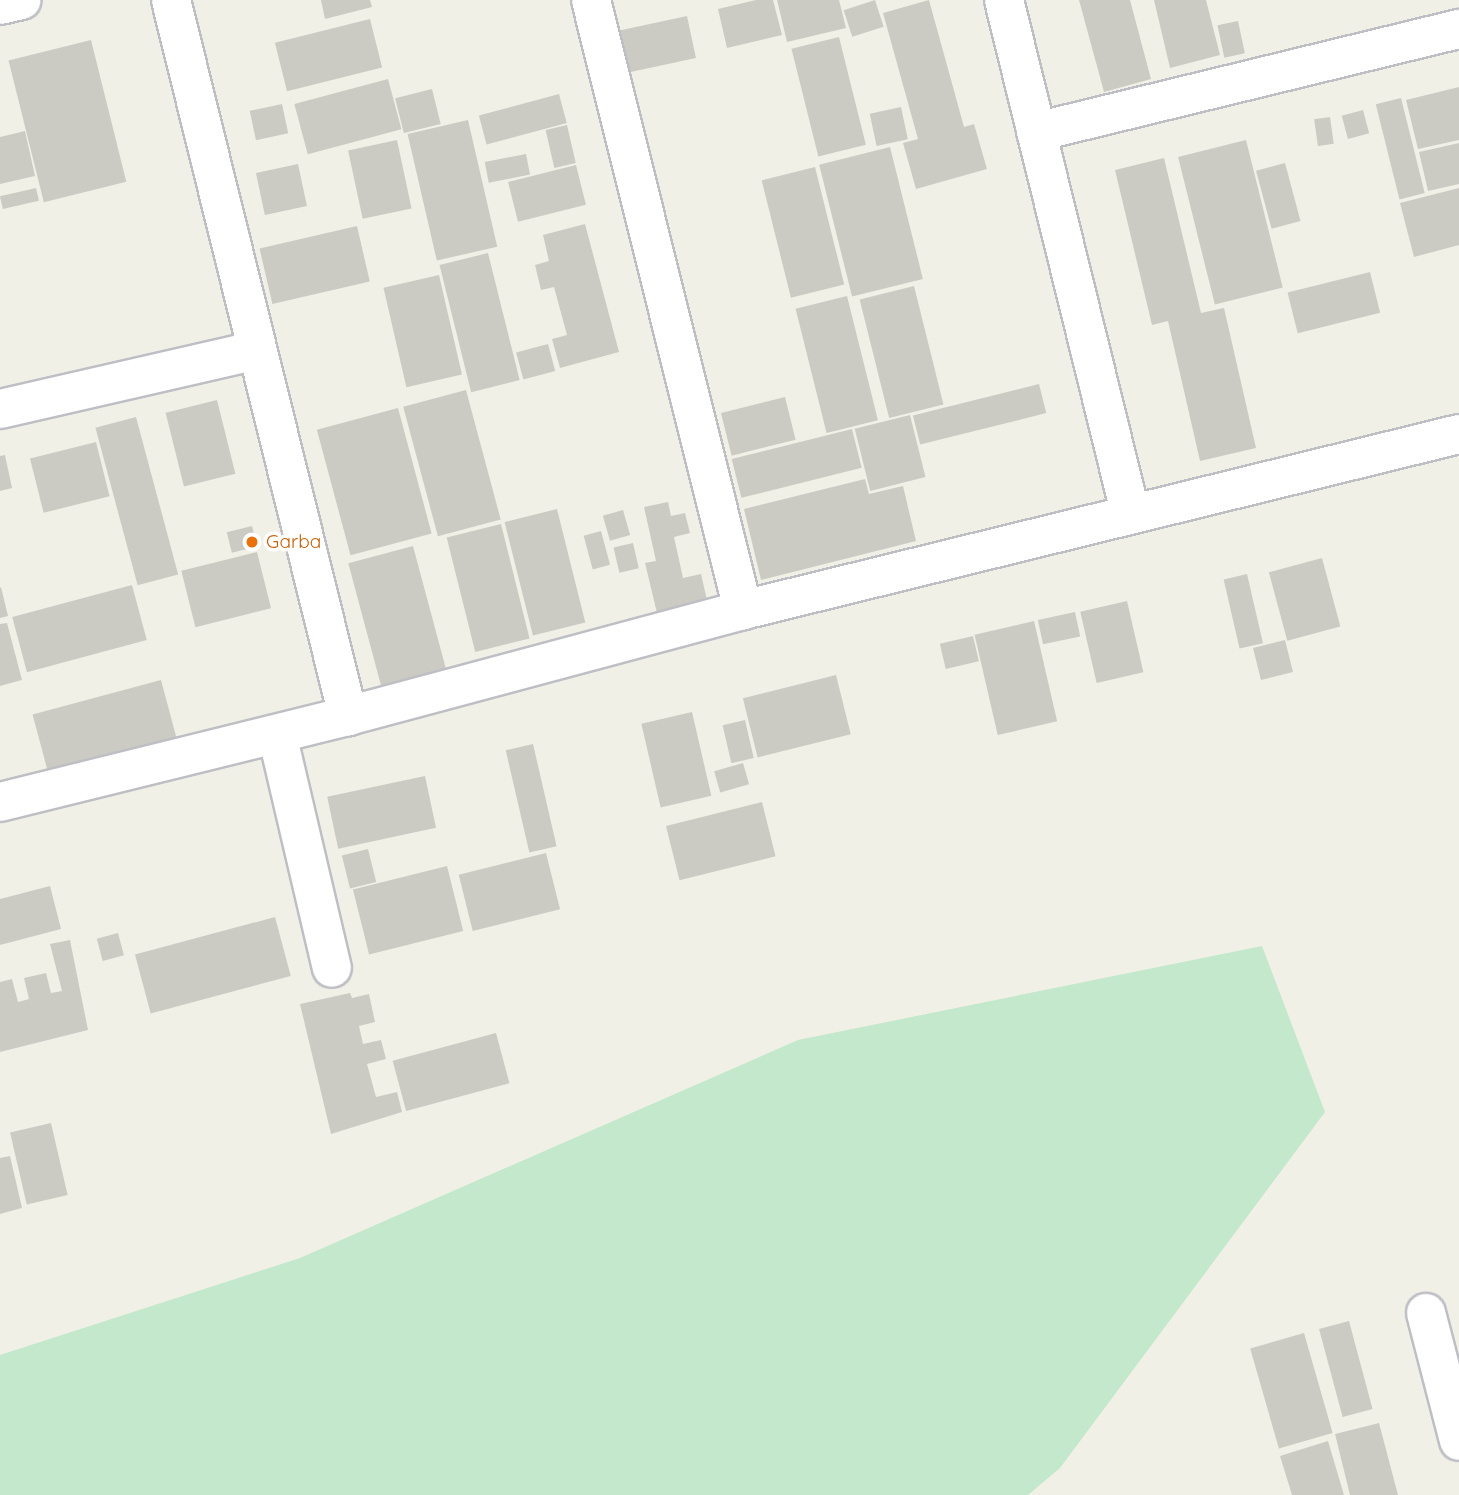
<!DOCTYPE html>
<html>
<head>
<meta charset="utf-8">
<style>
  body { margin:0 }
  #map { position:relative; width:1459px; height:1495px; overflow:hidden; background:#f1f0e7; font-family:Quicksand,sans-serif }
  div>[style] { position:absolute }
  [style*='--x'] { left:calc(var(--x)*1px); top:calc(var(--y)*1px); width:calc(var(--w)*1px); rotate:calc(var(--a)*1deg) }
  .green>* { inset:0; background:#c4e8cb }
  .building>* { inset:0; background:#cccbc3; transform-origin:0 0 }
  .roads { filter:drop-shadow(2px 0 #bebfc5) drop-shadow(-2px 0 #bebfc5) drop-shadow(0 2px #bebfc5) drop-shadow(0 -2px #bebfc5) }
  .minor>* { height:38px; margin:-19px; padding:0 19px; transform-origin:19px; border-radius:19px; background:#fff }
  .dots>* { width:19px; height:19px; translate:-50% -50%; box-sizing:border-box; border:4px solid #fff; border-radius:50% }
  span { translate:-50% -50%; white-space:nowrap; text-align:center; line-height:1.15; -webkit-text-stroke:7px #fff; paint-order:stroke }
  .food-label { font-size:19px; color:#c56008 }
  .left { translate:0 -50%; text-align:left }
</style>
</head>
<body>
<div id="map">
  <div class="green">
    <i style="clip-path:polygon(1262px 946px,1325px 1112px,1060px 1468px,1028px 1495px,0 1495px,0 1355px,300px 1258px,798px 1040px)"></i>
  </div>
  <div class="building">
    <i style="clip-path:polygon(321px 0,370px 0,372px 7px,325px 19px)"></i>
    <i style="clip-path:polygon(756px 0,773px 0,782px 35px,727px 48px,718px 9px)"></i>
    <i style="clip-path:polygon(777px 0,839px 0,846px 28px,787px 42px)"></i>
    <i style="left:875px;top:0;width:28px;height:33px;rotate:72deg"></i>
    <i style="clip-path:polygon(929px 0,964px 127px,974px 124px,987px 169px,916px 189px,903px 143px,918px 139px,883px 13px)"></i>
    <i style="clip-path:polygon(1079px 0,1130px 0,1151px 79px,1104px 92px)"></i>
    <i style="clip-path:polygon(1154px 0,1206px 0,1220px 55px,1170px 68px)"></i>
    <i style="left:687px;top:16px;width:43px;height:68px;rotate:78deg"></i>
    <i style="left:370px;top:19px;width:50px;height:98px;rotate:76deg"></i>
    <i style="left:1238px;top:21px;width:33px;height:21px;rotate:78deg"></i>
    <i style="left:839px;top:37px;width:111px;height:49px;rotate:76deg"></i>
    <i style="left:91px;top:40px;width:146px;height:85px;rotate:76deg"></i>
    <i style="left:388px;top:79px;width:52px;height:97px;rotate:75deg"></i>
    <i style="clip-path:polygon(1459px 87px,1459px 140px,1418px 149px,1406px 100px)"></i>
    <i style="left:432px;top:89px;width:36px;height:38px;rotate:76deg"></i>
    <i style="left:559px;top:94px;width:30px;height:83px;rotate:75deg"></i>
    <i style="left:1401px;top:98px;width:98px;height:26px;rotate:76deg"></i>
    <i style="left:282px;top:104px;width:30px;height:33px;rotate:78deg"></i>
    <i style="left:901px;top:107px;width:33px;height:32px;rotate:78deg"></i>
    <i style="left:1363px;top:110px;width:24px;height:22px;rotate:75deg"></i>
    <i style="left:1330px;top:117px;width:27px;height:16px;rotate:82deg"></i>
    <i style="left:468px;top:120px;width:130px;height:62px;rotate:77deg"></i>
    <i style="left:567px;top:125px;width:39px;height:22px;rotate:77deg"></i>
    <i style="clip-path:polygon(25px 131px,35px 176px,0 184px,0 137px)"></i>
    <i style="left:397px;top:140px;width:70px;height:50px;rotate:78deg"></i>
    <i style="left:1246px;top:140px;width:152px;height:70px;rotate:76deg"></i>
    <i style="clip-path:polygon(1459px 143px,1459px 184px,1428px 191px,1419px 152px)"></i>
    <i style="left:890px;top:147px;width:136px;height:73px;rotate:76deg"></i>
    <i style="left:526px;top:154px;width:21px;height:42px;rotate:79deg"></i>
    <i style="clip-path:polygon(1164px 158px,1201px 313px,1224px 308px,1256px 448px,1200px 461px,1168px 321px,1152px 325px,1115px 170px)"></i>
    <i style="left:1285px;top:163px;width:60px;height:30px;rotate:75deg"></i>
    <i style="left:298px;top:164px;width:43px;height:43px;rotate:78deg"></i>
    <i style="left:576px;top:165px;width:41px;height:70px;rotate:76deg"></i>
    <i style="left:815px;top:167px;width:121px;height:55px;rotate:76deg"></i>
    <i style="left:36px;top:188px;width:13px;height:37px;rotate:77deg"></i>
    <i style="clip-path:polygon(1459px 188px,1459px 245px,1414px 257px,1400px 203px)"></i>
    <i style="clip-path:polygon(585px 224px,619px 352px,560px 368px,552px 339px,567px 335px,554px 287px,541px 290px,535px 265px,549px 261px,543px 235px)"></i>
    <i style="left:357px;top:226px;width:57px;height:100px;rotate:77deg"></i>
    <i style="left:488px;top:253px;width:131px;height:50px;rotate:76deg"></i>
    <i style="left:1370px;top:272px;width:42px;height:85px;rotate:76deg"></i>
    <i style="left:439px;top:275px;width:102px;height:57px;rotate:77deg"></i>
    <i style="left:914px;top:286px;width:122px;height:56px;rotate:76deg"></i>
    <i style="left:847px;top:296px;width:128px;height:53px;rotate:76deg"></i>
    <i style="left:548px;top:344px;width:28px;height:33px;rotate:75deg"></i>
    <i style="left:1039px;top:384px;width:30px;height:130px;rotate:76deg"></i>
    <i style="left:466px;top:390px;width:134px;height:65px;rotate:75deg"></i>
    <i style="left:785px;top:397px;width:44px;height:66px;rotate:76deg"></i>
    <i style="left:217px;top:400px;width:76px;height:53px;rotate:76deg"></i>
    <i style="left:398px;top:408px;width:130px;height:84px;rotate:75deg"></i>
    <i style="left:910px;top:415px;width:64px;height:57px;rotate:76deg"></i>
    <i style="left:136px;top:417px;width:163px;height:42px;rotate:75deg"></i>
    <i style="left:852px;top:429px;width:40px;height:124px;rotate:76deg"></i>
    <i style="left:96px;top:442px;width:56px;height:68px;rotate:76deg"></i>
    <i style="clip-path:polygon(5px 455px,12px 488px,0 491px,0 456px)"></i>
    <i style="clip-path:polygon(865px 479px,869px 494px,903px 486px,916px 541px,761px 580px,744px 509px)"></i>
    <i style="clip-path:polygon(668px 502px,671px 516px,685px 513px,690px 533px,674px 537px,683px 578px,701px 574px,707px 600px,657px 613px,645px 563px,656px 561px,644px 507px)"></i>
    <i style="left:557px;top:509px;width:117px;height:54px;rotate:76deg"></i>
    <i style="left:623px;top:510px;width:26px;height:21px;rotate:74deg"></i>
    <i style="left:501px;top:524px;width:118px;height:56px;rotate:76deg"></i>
    <i style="left:252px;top:526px;width:21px;height:26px;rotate:76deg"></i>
    <i style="left:601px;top:531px;width:35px;height:18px;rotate:75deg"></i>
    <i style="left:633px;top:543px;width:26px;height:20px;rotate:77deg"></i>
    <i style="left:413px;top:546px;width:129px;height:67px;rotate:75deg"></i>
    <i style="left:257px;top:552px;width:58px;height:78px;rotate:76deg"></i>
    <i style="left:1322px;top:558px;width:71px;height:55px;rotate:75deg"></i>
    <i style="left:1247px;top:574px;width:71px;height:24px;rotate:77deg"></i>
    <i style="left:132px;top:585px;width:57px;height:124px;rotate:75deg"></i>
    <i style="clip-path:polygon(1px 587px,8px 616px,0 618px,0 588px)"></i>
    <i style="left:1127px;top:601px;width:73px;height:48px;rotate:77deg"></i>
    <i style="left:1075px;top:612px;width:25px;height:38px;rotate:78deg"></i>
    <i style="left:1034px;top:621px;width:103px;height:61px;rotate:77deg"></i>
    <i style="clip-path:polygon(7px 623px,22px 680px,0 686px,0 624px)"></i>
    <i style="left:973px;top:636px;width:26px;height:34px;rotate:77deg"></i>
    <i style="left:1285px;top:640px;width:33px;height:33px;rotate:76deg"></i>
    <i style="left:836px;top:675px;width:61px;height:96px;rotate:76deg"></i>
    <i style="left:161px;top:680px;width:60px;height:133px;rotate:75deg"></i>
    <i style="left:692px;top:712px;width:86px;height:52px;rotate:77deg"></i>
    <i style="left:745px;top:720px;width:39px;height:23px;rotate:77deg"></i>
    <i style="left:533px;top:744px;width:105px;height:28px;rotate:77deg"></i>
    <i style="left:743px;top:763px;width:22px;height:30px;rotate:74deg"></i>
    <i style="left:425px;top:776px;width:53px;height:100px;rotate:78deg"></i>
    <i style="left:762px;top:802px;width:56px;height:99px;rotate:76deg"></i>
    <i style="left:368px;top:849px;width:34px;height:27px;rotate:76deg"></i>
    <i style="left:546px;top:853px;width:58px;height:90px;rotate:76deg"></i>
    <i style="left:447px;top:866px;width:67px;height:97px;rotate:76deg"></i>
    <i style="clip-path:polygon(50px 886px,61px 929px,0 945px,0 899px)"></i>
    <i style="left:275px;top:917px;width:61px;height:145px;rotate:75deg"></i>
    <i style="left:118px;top:933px;width:23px;height:22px;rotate:75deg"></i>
    <i style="clip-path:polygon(70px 940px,88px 1030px,0 1052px,0 982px,12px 979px,18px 1002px,29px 999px,24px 978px,46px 973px,51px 993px,62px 991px,50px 944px)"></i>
    <i style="clip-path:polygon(350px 993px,352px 998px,369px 994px,375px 1022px,359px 1026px,363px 1044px,381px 1040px,386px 1059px,367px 1064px,376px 1097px,397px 1092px,402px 1112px,331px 1134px,300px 1004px)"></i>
    <i style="left:496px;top:1033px;width:52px;height:107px;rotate:75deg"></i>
    <i style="left:51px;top:1123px;width:74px;height:42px;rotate:77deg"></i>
    <i style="clip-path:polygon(10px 1156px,22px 1208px,0 1214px,0 1158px)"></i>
    <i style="left:1349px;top:1321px;width:91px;height:31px;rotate:75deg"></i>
    <i style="left:1304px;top:1333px;width:104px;height:56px;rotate:74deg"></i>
    <i style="clip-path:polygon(1379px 1423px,1398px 1495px,1350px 1495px,1335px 1434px)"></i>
    <i style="clip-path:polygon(1328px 1441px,1344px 1495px,1292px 1495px,1280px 1456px)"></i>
  </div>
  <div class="roads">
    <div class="minor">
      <i style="--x:171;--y:0;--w:738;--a:76.11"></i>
      <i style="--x:591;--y:0;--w:629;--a:76.01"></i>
      <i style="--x:1004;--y:0;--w:527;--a:76.17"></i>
      <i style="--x:0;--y:5;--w:22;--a:-13"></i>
      <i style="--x:1036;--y:132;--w:435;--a:-13.7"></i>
      <i style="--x:0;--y:409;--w:261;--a:-12.9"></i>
      <i style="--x:277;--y:734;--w:240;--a:76.8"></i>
      <i style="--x:0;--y:802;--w:358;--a:-13.9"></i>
      <i style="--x:348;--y:716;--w:409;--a:-15"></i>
      <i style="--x:743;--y:610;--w:737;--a:-13.81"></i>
      <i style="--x:1426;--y:1313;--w:132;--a:75.5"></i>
    </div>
  </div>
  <div class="dots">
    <i style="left:252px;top:542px;background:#e8710a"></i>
  </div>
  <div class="food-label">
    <span class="left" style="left:266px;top:542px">Garba</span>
  </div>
</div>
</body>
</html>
